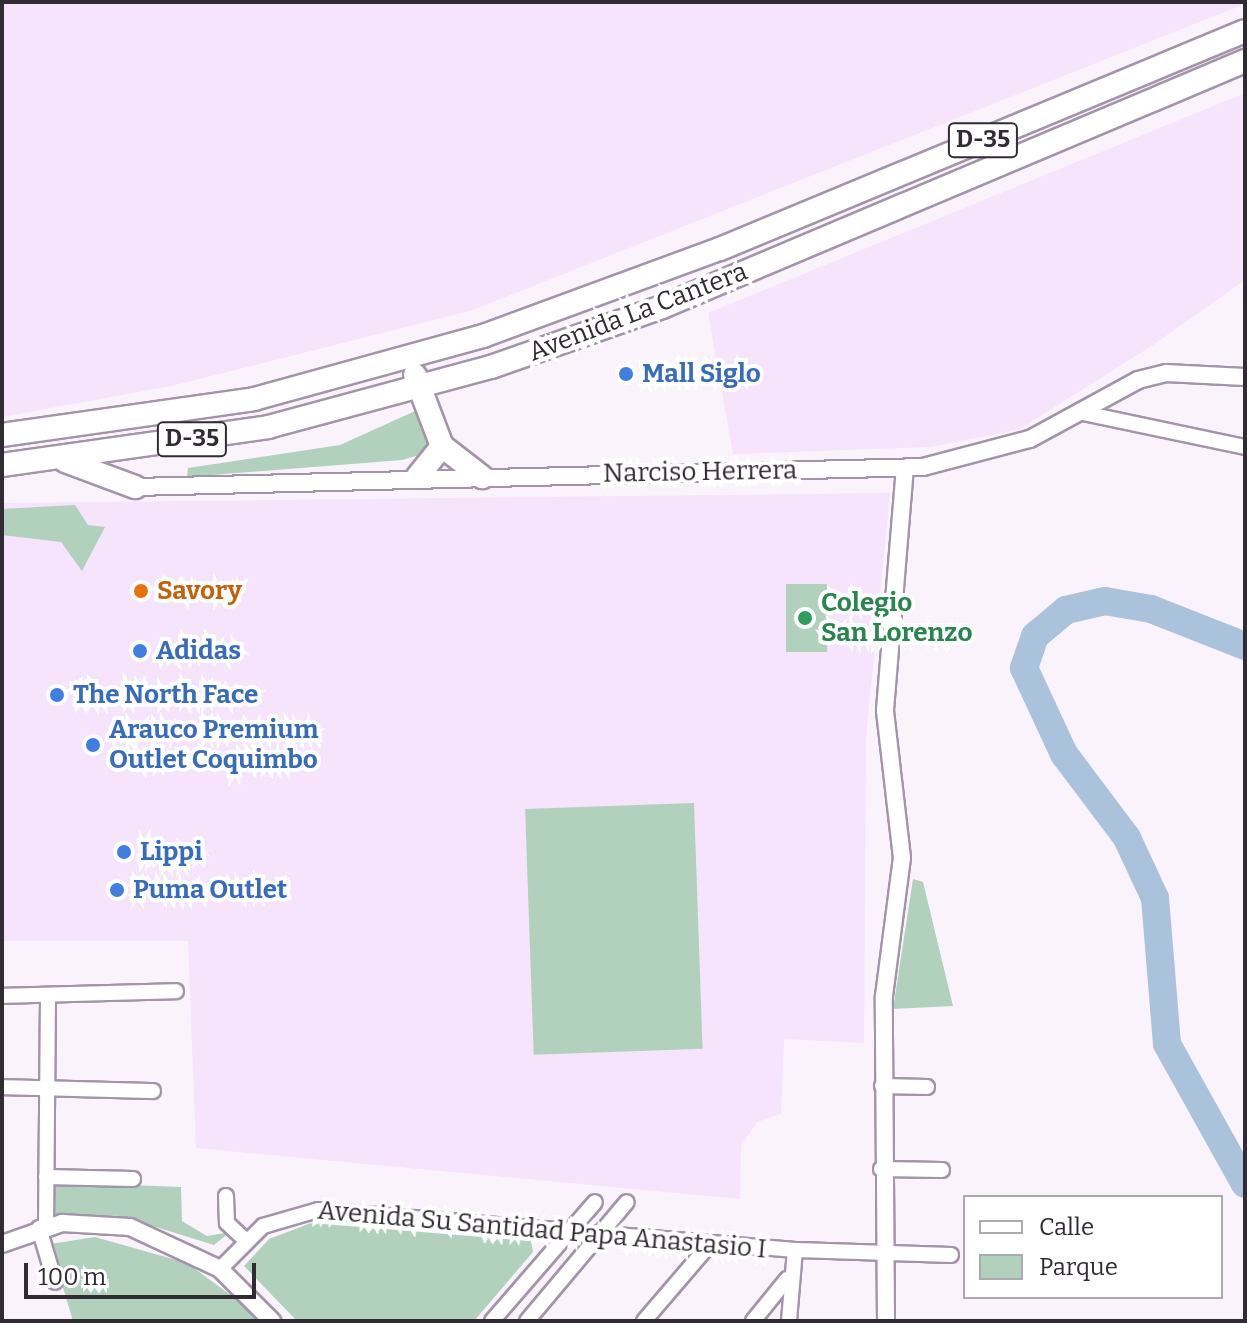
<!DOCTYPE html>
<html>
<head>
<meta charset="utf-8">
<style>
  body { margin:0 }
  #map { position:relative; width:1247px; height:1323px; overflow:hidden; background:#faf3fc; font-family:Bitter,serif }
  div>[style] { position:absolute }
  [style*='--x'] { left:calc(var(--x)*1px); top:calc(var(--y)*1px); width:calc(var(--w)*1px); rotate:calc(var(--a)*1deg) }
  .built>* { inset:0; background:#f5e4fc }
  .green>* { inset:0; background:#b2d1bd; transform-origin:0 0 }
  .river>* { height:28px; margin:-14px; padding:0 14px; transform-origin:14px; border-radius:14px; background:#abc2dc }
  .roads { filter:drop-shadow(2px 0 #a394aa) drop-shadow(-2px 0 #a394aa) drop-shadow(0 2px #a394aa) drop-shadow(0 -2px #a394aa) }
  .minor>* { height:14px; margin:-7px; padding:0 7px; transform-origin:7px; border-radius:7px; background:#fff }
  .tertiary>* { height:16px; margin:-8px; padding:0 8px; transform-origin:8px; border-radius:8px; background:#fff }
  .trunk>* { height:22px; margin:-11px; padding:0 11px; transform-origin:11px; border-radius:11px; background:#fff }
  .dots>* { width:22px; height:22px; translate:-50% -50%; box-sizing:border-box; border:4px solid #fff; border-radius:50% }
  span { translate:-50% -50%; white-space:nowrap; text-align:center; line-height:1.15; -webkit-text-stroke:8px #fff; paint-order:stroke }
  .shield-label span { padding:2px 6px; background:#fff; border:2px solid; border-radius:6px; -webkit-text-stroke-width:0 }
  .shield-label { font-size:24px; color:#312b33; font-weight:700 }
  .street-label { font-size:26px; color:#312b33 }
  .shop-label { font-size:26px; color:#366cbe; font-weight:700 }
  .left { translate:0 -50%; text-align:left }
  .food-label { font-size:26px; color:#c56008; font-weight:700 }
  .leisure-label { font-size:26px; color:#27864d; font-weight:700 }
  .frame { position:absolute; inset:0; border:4px solid #312b33; pointer-events:none }
  .legend { position:absolute; left:963px; top:1195px; width:260px; height:104px; box-sizing:border-box; background:#fff; border:2px solid #adaaad; margin:0; padding:10px 14px; list-style:none; font-size:24px; color:#312b33 }
  .legend li { display:flex; align-items:center; gap:16px; height:40px }
  .legend b { width:40px; border:2px solid #adaaad }
  .scale { position:absolute; left:24px; top:1263px; width:232px; height:36px; box-sizing:border-box; border:4px solid #312b33; border-top:0; padding-left:10px; font-size:24px; line-height:28px; white-space:nowrap; color:#312b33; -webkit-text-stroke:6px #fff; paint-order:stroke }
</style>
</head>
<body>
<div id="map">
  <div class="built">
    <i style="clip-path:polygon(2px 2px,1245px 2px,1245px 4px,470px 311px,171px 386px,2px 417px)"></i>
    <i style="clip-path:polygon(1245px 93px,1245px 280px,1153px 345px,1020px 429px,931px 447px,733px 454px,708px 313px)"></i>
    <i style="clip-path:polygon(890px 493px,866px 738px,864px 1043px,784px 1039px,781px 1114px,757px 1122px,741px 1146px,740px 1199px,196px 1148px,188px 941px,2px 941px,2px 503px)"></i>
  </div>
  <div class="green">
    <i style="clip-path:polygon(424px 407px,434px 451px,402px 460px,187px 477px,188px 468px,340px 445px)"></i>
    <i style="clip-path:polygon(75px 505px,88px 525px,105px 527px,82px 571px,61px 542px,2px 535px,2px 509px)"></i>
    <i style="left:786px;top:584px;width:41px;height:68px"></i>
    <i style="left:694px;top:803px;width:246px;height:169px;rotate:88deg"></i>
    <i style="clip-path:polygon(913px 879px,923px 882px,953px 1006px,893px 1009px)"></i>
    <i style="clip-path:polygon(54px 1182px,181px 1187px,182px 1221px,207px 1236px,230px 1232px,214px 1245px,120px 1216px,52px 1214px)"></i>
    <i style="clip-path:polygon(311px 1223px,531px 1241px,533px 1252px,474px 1321px,297px 1321px,244px 1266px,269px 1239px)"></i>
    <i style="clip-path:polygon(95px 1237px,187px 1263px,266px 1321px,73px 1321px,50px 1244px)"></i>
  </div>
  <div class="river">
    <i style="--x:1245;--y:646;--w:101;--a:-158.5"></i>
    <i style="--x:1151;--y:609;--w:47;--a:-170.1"></i>
    <i style="--x:1105;--y:601;--w:40;--a:167"></i>
    <i style="--x:1066;--y:610;--w:40;--a:140"></i>
    <i style="--x:1035;--y:636;--w:34;--a:109"></i>
    <i style="--x:1024;--y:668;--w:95;--a:65.1"></i>
    <i style="--x:1064;--y:754;--w:105;--a:53.1"></i>
    <i style="--x:1127;--y:838;--w:66;--a:65"></i>
    <i style="--x:1155;--y:898;--w:146;--a:85.3"></i>
    <i style="--x:1167;--y:1044;--w:160;--a:60.9"></i>
  </div>
  <div class="roads">
    <div class="minor">
      <i style="--x:1079;--y:412;--w:170;--a:11.9"></i>
      <i style="--x:2;--y:996;--w:174;--a:-1.6"></i>
      <i style="--x:882;--y:1086;--w:45;--a:1.3"></i>
      <i style="--x:2;--y:1087;--w:151;--a:1.5"></i>
      <i style="--x:881;--y:1169;--w:61;--a:0.9"></i>
      <i style="--x:46;--y:1177;--w:87;--a:1.3"></i>
      <i style="--x:226;--y:1196;--w:27;--a:88"></i>
      <i style="--x:227;--y:1223;--w:23;--a:43"></i>
      <i style="--x:46;--y:1226;--w:229;--a:-89.5"></i>
      <i style="--x:39;--y:1228;--w:56;--a:73.5"></i>
      <i style="--x:220;--y:1269;--w:61;--a:-45"></i>
      <i style="--x:263;--y:1226;--w:57;--a:-16.2"></i>
      <i style="--x:318;--y:1210;--w:479;--a:4.8"></i>
      <i style="--x:795;--y:1250;--w:156;--a:1.8"></i>
      <i style="--x:492;--y:1321;--w:157;--a:-49.1"></i>
      <i style="--x:527;--y:1321;--w:155;--a:-50"></i>
      <i style="--x:644;--y:1321;--w:101;--a:-49.4"></i>
      <i style="--x:753;--y:1321;--w:54;--a:-51"></i>
      <i style="--x:789;--y:1321;--w:71;--a:-85.2"></i>
    </div>
    <div class="tertiary">
      <i style="--x:135;--y:487;--w:788;--a:-1.45"></i>
      <i style="--x:923;--y:467;--w:111;--a:-14.7"></i>
      <i style="--x:1030;--y:439;--w:123;--a:-28.6"></i>
      <i style="--x:1138;--y:380;--w:29;--a:-14"></i>
      <i style="--x:1166;--y:373;--w:79;--a:2.9"></i>
      <i style="--x:2;--y:1244;--w:64;--a:-19.3"></i>
      <i style="--x:62;--y:1223;--w:68;--a:3.4"></i>
      <i style="--x:130;--y:1227;--w:99;--a:25"></i>
      <i style="--x:220;--y:1269;--w:74;--a:45"></i>
      <i style="--x:886;--y:1321;--w:325;--a:-90.4"></i>
      <i style="--x:884;--y:996;--w:139;--a:-82.6"></i>
      <i style="--x:902;--y:858;--w:149;--a:-96.6"></i>
      <i style="--x:885;--y:710;--w:243;--a:-85.3"></i>
    </div>
    <div class="trunk">
      <i style="--x:415;--y:375;--w:76;--a:69.2"></i>
      <i style="--x:442;--y:446;--w:51;--a:37.8"></i>
      <i style="--x:2;--y:435;--w:255;--a:-8.1"></i>
      <i style="--x:254;--y:399;--w:238;--a:-15.4"></i>
      <i style="--x:483;--y:336;--w:252;--a:-20.2"></i>
      <i style="--x:720;--y:249;--w:568;--a:-22.55"></i>
      <i style="--x:65;--y:461;--w:75;--a:20.4"></i>
      <i style="--x:2;--y:465;--w:269;--a:-8.1"></i>
      <i style="--x:268;--y:427;--w:231;--a:-15.1"></i>
      <i style="--x:491;--y:367;--w:181;--a:-19.3"></i>
      <i style="--x:662;--y:307;--w:633;--a:-22.88"></i>
      <i style="--x:418;--y:476;--w:38;--a:-51"></i>
    </div>
  </div>
  <div class="dots">
    <i style="left:626px;top:374px;background:#3f7fe0"></i>
    <i style="left:141px;top:591px;background:#e8710a"></i>
    <i style="left:805px;top:618px;background:#2e9e5b"></i>
    <i style="left:140px;top:651px;background:#3f7fe0"></i>
    <i style="left:57px;top:695px;background:#3f7fe0"></i>
    <i style="left:93px;top:745px;background:#3f7fe0"></i>
    <i style="left:124px;top:852px;background:#3f7fe0"></i>
    <i style="left:117px;top:890px;background:#3f7fe0"></i>
  </div>
  <div class="shield-label">
    <span style="left:983px;top:140px">D-35</span>
    <span style="left:192px;top:439px">D-35</span>
  </div>
  <div class="street-label">
    <span style="left:638px;top:312px;rotate:-21deg">Avenida La Cantera</span>
    <span style="left:700px;top:472px;rotate:-1deg">Narciso Herrera</span>
    <span style="left:542px;top:1230px;rotate:5deg">Avenida Su Santidad Papa Anastasio I</span>
  </div>
  <div class="shop-label">
    <span class="left" style="left:642px;top:374px">Mall Siglo</span>
    <span class="left" style="left:156px;top:651px">Adidas</span>
    <span class="left" style="left:73px;top:695px">The North Face</span>
    <span class="left" style="left:109px;top:745px">Arauco Premium<br>Outlet Coquimbo</span>
    <span class="left" style="left:140px;top:852px">Lippi</span>
    <span class="left" style="left:133px;top:890px">Puma Outlet</span>
  </div>
  <div class="food-label">
    <span class="left" style="left:157px;top:591px">Savory</span>
  </div>
  <div class="leisure-label">
    <span class="left" style="left:821px;top:618px">Colegio<br>San Lorenzo</span>
  </div>
  <div class="frame"></div>
  <ul class="legend">
  <li><b style="height:10px;background:#fff"></b>Calle</li>
  <li><b style="height:22px;background:#b2d1bd"></b>Parque</li>
  </ul>
  <div class="scale">100 m</div>
</div>
</body>
</html>
